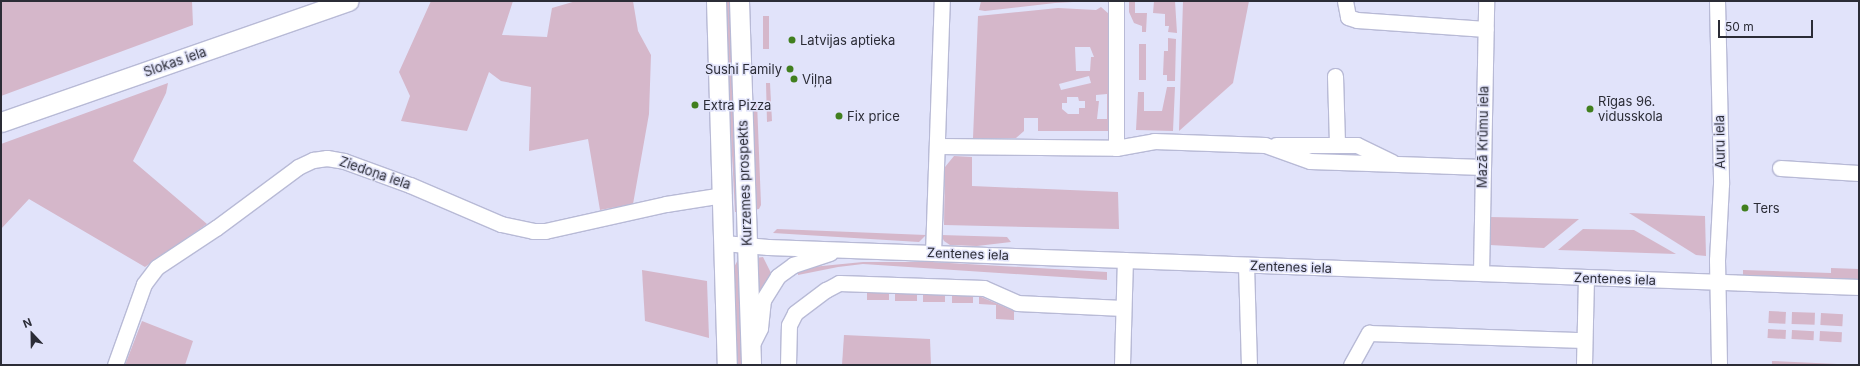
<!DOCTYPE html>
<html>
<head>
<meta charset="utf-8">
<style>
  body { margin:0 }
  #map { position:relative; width:1860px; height:366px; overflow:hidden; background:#e1e3fa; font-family:Inter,sans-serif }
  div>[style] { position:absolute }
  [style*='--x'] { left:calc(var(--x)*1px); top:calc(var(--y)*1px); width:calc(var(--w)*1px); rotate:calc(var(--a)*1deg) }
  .green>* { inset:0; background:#d5b7ca; transform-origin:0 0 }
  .roads { filter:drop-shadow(1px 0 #b8bad6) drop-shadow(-1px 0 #b8bad6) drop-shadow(0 1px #b8bad6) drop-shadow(0 -1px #b8bad6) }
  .minor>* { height:15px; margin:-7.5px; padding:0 7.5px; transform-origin:7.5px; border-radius:7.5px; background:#fff }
  .major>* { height:19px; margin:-9.5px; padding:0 9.5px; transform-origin:9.5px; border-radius:9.5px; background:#fff }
  .dots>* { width:11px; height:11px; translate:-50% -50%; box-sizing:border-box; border:2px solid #e1e3fa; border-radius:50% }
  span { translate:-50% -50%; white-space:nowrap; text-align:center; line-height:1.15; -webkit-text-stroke:3px #e1e3fa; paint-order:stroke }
  .poi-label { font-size:13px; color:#2b2c36 }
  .left { translate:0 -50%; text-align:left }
  .right { translate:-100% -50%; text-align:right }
  .street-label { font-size:13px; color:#2b2c36 }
  .frame { position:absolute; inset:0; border:2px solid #2b2c36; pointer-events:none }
  .north { position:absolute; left:12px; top:314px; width:40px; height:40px; -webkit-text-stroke:3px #e1e3fa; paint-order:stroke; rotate:338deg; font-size:11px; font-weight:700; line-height:16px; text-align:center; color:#2b2c36 }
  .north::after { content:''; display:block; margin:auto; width:14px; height:18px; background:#2b2c36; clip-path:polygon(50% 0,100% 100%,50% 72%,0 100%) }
  .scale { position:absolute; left:1718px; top:20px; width:95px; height:18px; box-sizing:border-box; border:2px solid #2b2c36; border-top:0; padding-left:5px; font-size:12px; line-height:14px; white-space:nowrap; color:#2b2c36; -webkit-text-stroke:3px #e1e3fa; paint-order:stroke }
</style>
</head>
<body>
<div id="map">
  <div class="green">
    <i style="clip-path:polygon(1px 1px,192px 1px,193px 25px,1px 96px)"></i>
    <i style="clip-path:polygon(431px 1px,513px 1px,502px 35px,547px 37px,552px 8px,576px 1px,633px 1px,638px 31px,651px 55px,649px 114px,633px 204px,600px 210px,588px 139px,529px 151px,531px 87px,501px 81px,489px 72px,467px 131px,401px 121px,410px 96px,399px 72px)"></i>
    <i style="clip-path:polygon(724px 1px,732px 1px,740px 212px,735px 212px)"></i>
    <i style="clip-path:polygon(981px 1px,1092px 1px,1055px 3px,985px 11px,979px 10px)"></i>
    <i style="clip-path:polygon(1129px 1px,1135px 1px,1135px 13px,1147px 13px,1146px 32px,1142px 32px,1142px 26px,1134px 23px,1129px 12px)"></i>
    <i style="clip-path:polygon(1154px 1px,1175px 1px,1177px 33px,1168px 32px,1169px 26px,1165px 26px,1165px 14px,1153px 13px)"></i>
    <i style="clip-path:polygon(1183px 1px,1249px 1px,1233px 83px,1179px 131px)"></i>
    <i style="clip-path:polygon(evenodd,1101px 7px,1109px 14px,1111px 23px,1109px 131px,1038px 131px,1038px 118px,1024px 118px,1024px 131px,1016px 138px,973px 138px,978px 16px,1058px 8px,1096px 10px,1101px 7px,1075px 47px,1090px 47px,1094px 57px,1091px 57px,1090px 71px,1076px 71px,1075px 47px,1101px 7px,1089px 76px,1091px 83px,1061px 90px,1059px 84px,1089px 76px,1101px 7px,1107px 94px,1107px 119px,1097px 119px,1099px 101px,1096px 101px,1096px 95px,1107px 94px,1101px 7px,1067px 97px,1078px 97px,1079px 101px,1085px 101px,1085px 108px,1079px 108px,1079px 114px,1068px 114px,1062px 109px,1062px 103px,1067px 103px,1067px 97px)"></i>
    <i style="left:763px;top:16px;width:6px;height:33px"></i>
    <i style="clip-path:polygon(1168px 38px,1176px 39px,1175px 81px,1167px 81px,1167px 75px,1163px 75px,1164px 51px,1168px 51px)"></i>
    <i style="left:1139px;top:44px;width:7px;height:36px"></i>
    <i style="clip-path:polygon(168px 83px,166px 93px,133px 161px,207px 224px,145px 267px,29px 199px,1px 229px,1px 144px)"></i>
    <i style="clip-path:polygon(766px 83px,770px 83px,772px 121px,767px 122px)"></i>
    <i style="clip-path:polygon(1167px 87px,1175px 87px,1173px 131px,1136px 130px,1138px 92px,1144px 92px,1144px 111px,1162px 111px)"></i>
    <i style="clip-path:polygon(757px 102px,761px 205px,759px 209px,753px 210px,749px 107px)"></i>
    <i style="clip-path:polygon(954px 156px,972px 157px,972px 186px,1118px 192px,1119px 229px,944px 225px,945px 167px)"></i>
    <i style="clip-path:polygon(1629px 213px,1705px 216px,1706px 256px,1696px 255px)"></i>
    <i style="clip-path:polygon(1489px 217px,1579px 219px,1544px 248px,1490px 245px)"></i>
    <i style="clip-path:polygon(777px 229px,926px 235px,919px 242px,773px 233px)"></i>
    <i style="clip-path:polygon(1583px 229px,1634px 230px,1676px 254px,1558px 250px)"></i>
    <i style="clip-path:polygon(941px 235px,1007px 237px,1011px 242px,977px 246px,950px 245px,944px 241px)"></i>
    <i style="clip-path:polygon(740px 256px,744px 365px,735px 365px,732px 271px)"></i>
    <i style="clip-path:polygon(763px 257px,772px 275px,759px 293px,756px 293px,756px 258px)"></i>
    <i style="clip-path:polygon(863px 262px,932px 262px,1107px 272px,1107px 280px,863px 264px,838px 267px,798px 275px,798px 272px,812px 267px)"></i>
    <i style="clip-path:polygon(1831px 268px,1859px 269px,1859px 280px,1743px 276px,1743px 270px,1831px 273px)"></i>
    <i style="clip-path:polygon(642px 270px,707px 281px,709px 338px,645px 321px)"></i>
    <i style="left:867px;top:292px;width:22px;height:8px"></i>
    <i style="left:895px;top:293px;width:22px;height:8px"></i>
    <i style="left:923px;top:294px;width:22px;height:8px"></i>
    <i style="left:952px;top:295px;width:21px;height:8px"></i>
    <i style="clip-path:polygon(979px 296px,1014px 311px,1014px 320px,996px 319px,996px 305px,979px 304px)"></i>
    <i style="left:1769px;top:311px;width:17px;height:12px;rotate:3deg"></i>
    <i style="left:1792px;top:312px;width:23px;height:12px;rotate:2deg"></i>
    <i style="left:1821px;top:313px;width:22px;height:12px;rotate:3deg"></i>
    <i style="clip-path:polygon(142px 321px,193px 341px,185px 365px,125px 365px)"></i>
    <i style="left:1768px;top:329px;width:18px;height:9px;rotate:3deg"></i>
    <i style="left:1792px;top:330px;width:22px;height:9px;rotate:3deg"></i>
    <i style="left:1820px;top:331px;width:22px;height:10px;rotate:3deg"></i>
    <i style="clip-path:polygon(844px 335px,930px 339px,931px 365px,842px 365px)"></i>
    <i style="clip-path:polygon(1772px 361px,1859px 365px,1772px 365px)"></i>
  </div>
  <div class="roads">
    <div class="minor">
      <i style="--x:1116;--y:1;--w:147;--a:90"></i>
      <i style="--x:1116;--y:148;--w:39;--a:-10"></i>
      <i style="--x:1154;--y:141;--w:111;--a:2.1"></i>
      <i style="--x:1265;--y:145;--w:48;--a:19.6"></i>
      <i style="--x:1310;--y:161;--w:173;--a:2"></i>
      <i style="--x:1345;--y:1;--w:16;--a:79"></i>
      <i style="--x:1348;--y:17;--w:9;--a:18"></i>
      <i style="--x:1357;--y:20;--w:129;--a:4"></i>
      <i style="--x:1717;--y:1;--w:183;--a:88.7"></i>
      <i style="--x:1721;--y:184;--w:76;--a:93"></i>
      <i style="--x:1717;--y:260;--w:105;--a:88.9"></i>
      <i style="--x:1335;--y:76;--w:69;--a:88.3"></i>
      <i style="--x:1276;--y:145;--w:81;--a:0"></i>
      <i style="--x:1357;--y:145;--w:39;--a:26"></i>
      <i style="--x:938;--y:146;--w:178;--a:0.6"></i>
      <i style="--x:1780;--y:168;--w:79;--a:3.6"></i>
      <i style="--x:724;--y:243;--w:44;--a:5.2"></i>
      <i style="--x:768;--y:247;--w:1092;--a:2.1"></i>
      <i style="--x:933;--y:253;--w:252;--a:-88"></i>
      <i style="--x:1246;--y:265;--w:100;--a:88.3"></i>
      <i style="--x:1481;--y:273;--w:272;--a:-88.9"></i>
      <i style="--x:751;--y:346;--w:20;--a:-63"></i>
      <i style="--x:760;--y:328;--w:28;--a:-84"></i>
      <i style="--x:763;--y:300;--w:28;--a:-58"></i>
      <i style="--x:778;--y:276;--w:19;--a:-36"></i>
      <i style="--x:793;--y:265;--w:39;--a:-18"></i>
      <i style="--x:115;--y:365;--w:86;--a:-70.3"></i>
      <i style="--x:144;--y:284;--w:21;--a:-53"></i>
      <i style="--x:157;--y:267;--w:71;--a:-33.5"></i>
      <i style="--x:216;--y:228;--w:102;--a:-36.6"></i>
      <i style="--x:298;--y:167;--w:17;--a:-25"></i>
      <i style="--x:313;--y:160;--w:14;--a:-8"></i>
      <i style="--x:327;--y:158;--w:17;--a:10"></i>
      <i style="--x:344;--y:161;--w:70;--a:20"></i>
      <i style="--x:410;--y:185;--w:99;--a:23.2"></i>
      <i style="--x:501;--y:224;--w:33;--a:12"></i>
      <i style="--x:533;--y:231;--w:12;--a:0"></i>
      <i style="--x:545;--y:231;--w:124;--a:-12.6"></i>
      <i style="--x:666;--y:204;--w:58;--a:-9"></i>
      <i style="--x:788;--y:365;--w:40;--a:-88.6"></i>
      <i style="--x:789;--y:325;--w:13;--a:-63"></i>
      <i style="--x:795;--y:313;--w:39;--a:-37"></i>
      <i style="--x:826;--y:290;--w:15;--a:-28"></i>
      <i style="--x:839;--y:283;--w:145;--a:2"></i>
      <i style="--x:984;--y:288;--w:36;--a:24"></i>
      <i style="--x:1017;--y:303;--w:106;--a:2.7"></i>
      <i style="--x:1122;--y:365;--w:105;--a:-88.4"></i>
      <i style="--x:1351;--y:365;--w:37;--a:-61"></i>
      <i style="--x:1369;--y:333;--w:215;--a:1.9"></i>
      <i style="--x:1584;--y:365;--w:87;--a:-88.7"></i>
    </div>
    <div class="major">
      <i style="--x:716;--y:1;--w:364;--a:88.3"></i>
      <i style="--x:739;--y:1;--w:364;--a:88.1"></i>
      <i style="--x:1;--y:122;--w:368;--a:-19.2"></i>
    </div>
  </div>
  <div class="dots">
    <i style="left:792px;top:40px;background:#417f1e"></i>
    <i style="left:790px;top:69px;background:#417f1e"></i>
    <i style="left:794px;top:79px;background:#417f1e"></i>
    <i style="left:695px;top:105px;background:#417f1e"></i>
    <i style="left:1590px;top:109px;background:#417f1e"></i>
    <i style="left:839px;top:116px;background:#417f1e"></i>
    <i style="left:1745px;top:208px;background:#417f1e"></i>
  </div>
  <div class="poi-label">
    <span class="left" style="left:800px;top:40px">Latvijas aptieka</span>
    <span class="right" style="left:782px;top:69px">Sushi Family</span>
    <span class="left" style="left:802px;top:79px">Viļņa</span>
    <span class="left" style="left:1598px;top:109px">Rīgas 96.<br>vidusskola</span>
    <span class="left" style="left:703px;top:105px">Extra Pizza</span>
    <span class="left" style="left:847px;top:116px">Fix price</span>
    <span class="left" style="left:1753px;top:208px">Ters</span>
  </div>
  <div class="street-label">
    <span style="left:175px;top:62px;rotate:-19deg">Slokas iela</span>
    <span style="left:1483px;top:137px;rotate:-89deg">Mazā Krūmu iela</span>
    <span style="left:1720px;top:142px;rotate:-91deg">Auru iela</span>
    <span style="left:375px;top:173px;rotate:19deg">Ziedoņa iela</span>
    <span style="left:745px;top:183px;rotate:-92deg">Kurzemes prospekts</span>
    <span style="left:968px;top:254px;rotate:2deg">Zentenes iela</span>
    <span style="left:1291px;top:267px;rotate:2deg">Zentenes iela</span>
    <span style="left:1615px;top:279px;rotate:2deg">Zentenes iela</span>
  </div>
  <div class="frame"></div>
  <div class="north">N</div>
  <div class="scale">50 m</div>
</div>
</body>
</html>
